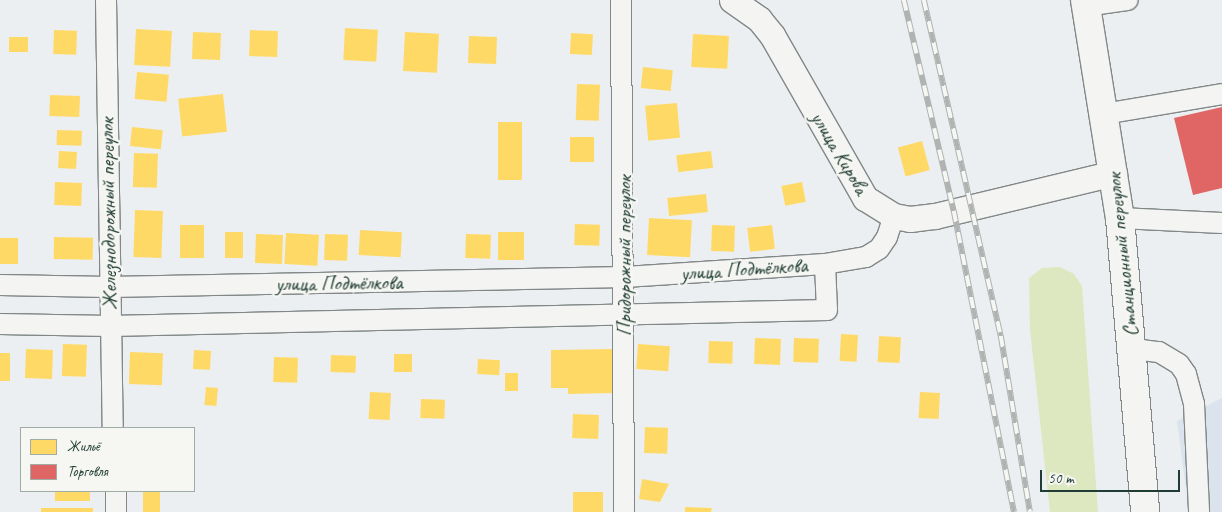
<!DOCTYPE html>
<html>
<head>
<meta charset="utf-8">
<style>
  body { margin:0 }
  #map { position:relative; width:1222px; height:512px; overflow:hidden; background:#eceff2; font-family:Caveat,sans-serif }
  div>[style] { position:absolute }
  [style*='--x'] { left:calc(var(--x)*1px); top:calc(var(--y)*1px); width:calc(var(--w)*1px); rotate:calc(var(--a)*1deg) }
  .built>* { inset:0; background:#dbe3ed }
  .green>* { inset:0; background:#dde8c0 }
  .homes>* { inset:0; background:#ffd966; transform-origin:0 0 }
  .shops>* { inset:0; background:#e06666 }
  .roads { filter:drop-shadow(1px 0 #818887) drop-shadow(-1px 0 #818887) drop-shadow(0 1px #818887) drop-shadow(0 -1px #818887) }
  .minor>* { height:20px; margin:-10px; padding:0 10px; transform-origin:10px; border-radius:10px; background:#f4f4f3 }
  .tertiary>* { height:25px; margin:-12.5px; padding:0 12.5px; transform-origin:12.5px; border-radius:12.5px; background:#f4f4f3 }
  .secondary>* { height:28px; margin:-14px; padding:0 14px; transform-origin:14px; border-radius:14px; background:#f4f4f3 }
  .rail>* { height:5.5px; margin-top:-2.75px; transform-origin:0; background:repeating-linear-gradient(90deg,#f6f6f2 0 11px,#afb3b1 0 22px); box-sizing:border-box; border-block:1px solid #afb3b1 }
  span { translate:-50% -50%; white-space:nowrap; text-align:center; line-height:1.15; -webkit-text-stroke:5px #f6f6f2; paint-order:stroke }
  .street-label { font-size:21px; color:#1f3d34 }
  .legend { position:absolute; left:20px; top:427px; width:175px; height:65px; box-sizing:border-box; background:#f6f6f2; border:1px solid #a0aca6; margin:0; padding:6px 9px; list-style:none; font-size:15px; color:#1f3d34 }
  .legend li { display:flex; align-items:center; gap:10px; height:25px }
  .legend b { width:25px; border:1px solid #a0aca6 }
  .scale { position:absolute; left:1040px; top:470px; width:140px; height:22px; box-sizing:border-box; border:2px solid #1f3d34; border-top:0; padding-left:6px; font-size:15px; line-height:18px; white-space:nowrap; color:#1f3d34; -webkit-text-stroke:4px #f6f6f2; paint-order:stroke }
</style>
</head>
<body>
<div id="map">
  <div class="built">
    <i style="clip-path:polygon(1222px 398px,1222px 512px,1189px 512px,1177px 421px)"></i>
  </div>
  <div class="green">
    <i style="clip-path:polygon(1060px 267px,1074px 274px,1082px 286px,1098px 512px,1050px 512px,1030px 330px,1029px 278px,1042px 268px)"></i>
  </div>
  <div class="homes">
    <i style="left:345px;top:28px;width:33px;height:32px;rotate:3deg"></i>
    <i style="left:136px;top:29px;width:36px;height:36px;rotate:3deg"></i>
    <i style="left:54px;top:30px;width:23px;height:24px;rotate:2deg"></i>
    <i style="left:250px;top:30px;width:28px;height:26px;rotate:2deg"></i>
    <i style="left:193px;top:32px;width:28px;height:27px;rotate:2deg"></i>
    <i style="left:405px;top:32px;width:34px;height:39px;rotate:3deg"></i>
    <i style="left:571px;top:33px;width:22px;height:21px;rotate:3deg"></i>
    <i style="left:693px;top:34px;width:36px;height:33px;rotate:3deg"></i>
    <i style="left:469px;top:36px;width:28px;height:27px;rotate:2deg"></i>
    <i style="left:9px;top:37px;width:19px;height:15px"></i>
    <i style="left:643px;top:67px;width:30px;height:21px;rotate:6deg"></i>
    <i style="left:137px;top:72px;width:32px;height:27px;rotate:5deg"></i>
    <i style="left:577px;top:84px;width:23px;height:36px;rotate:2deg"></i>
    <i style="left:223px;top:94px;width:38px;height:45px;rotate:84deg"></i>
    <i style="left:50px;top:95px;width:30px;height:21px;rotate:2deg"></i>
    <i style="left:677px;top:103px;width:35px;height:32px;rotate:85deg"></i>
    <i style="left:498px;top:122px;width:24px;height:58px"></i>
    <i style="left:132px;top:127px;width:31px;height:19px;rotate:6deg"></i>
    <i style="left:57px;top:130px;width:25px;height:15px;rotate:2deg"></i>
    <i style="left:570px;top:137px;width:24px;height:25px"></i>
    <i style="left:922px;top:141px;width:30px;height:25px;rotate:75deg"></i>
    <i style="left:59px;top:151px;width:18px;height:17px;rotate:3deg"></i>
    <i style="left:711px;top:151px;width:17px;height:35px;rotate:83deg"></i>
    <i style="left:134px;top:153px;width:24px;height:34px;rotate:2deg"></i>
    <i style="left:55px;top:182px;width:27px;height:23px;rotate:2deg"></i>
    <i style="left:802px;top:182px;width:20px;height:21px;rotate:79deg"></i>
    <i style="left:706px;top:194px;width:18px;height:39px;rotate:84deg"></i>
    <i style="left:135px;top:210px;width:28px;height:47px;rotate:2deg"></i>
    <i style="left:649px;top:218px;width:43px;height:37px;rotate:3deg"></i>
    <i style="left:575px;top:224px;width:25px;height:21px;rotate:2deg"></i>
    <i style="left:180px;top:225px;width:24px;height:33px"></i>
    <i style="left:712px;top:225px;width:23px;height:26px;rotate:2deg"></i>
    <i style="left:772px;top:225px;width:24px;height:25px;rotate:83deg"></i>
    <i style="left:360px;top:230px;width:42px;height:25px;rotate:3deg"></i>
    <i style="left:225px;top:232px;width:18px;height:26px"></i>
    <i style="left:498px;top:232px;width:26px;height:28px"></i>
    <i style="left:286px;top:233px;width:33px;height:31px;rotate:3deg"></i>
    <i style="left:256px;top:234px;width:27px;height:29px;rotate:2deg"></i>
    <i style="left:325px;top:234px;width:23px;height:26px;rotate:2deg"></i>
    <i style="left:466px;top:234px;width:25px;height:24px;rotate:2deg"></i>
    <i style="left:54px;top:237px;width:39px;height:22px;rotate:1deg"></i>
    <i style="left:0;top:238px;width:18px;height:26px"></i>
    <i style="left:841px;top:334px;width:17px;height:27px;rotate:3deg"></i>
    <i style="left:879px;top:336px;width:22px;height:26px;rotate:3deg"></i>
    <i style="left:755px;top:338px;width:26px;height:26px;rotate:2deg"></i>
    <i style="left:794px;top:338px;width:25px;height:24px;rotate:2deg"></i>
    <i style="left:709px;top:341px;width:24px;height:22px;rotate:2deg"></i>
    <i style="left:63px;top:344px;width:24px;height:32px;rotate:2deg"></i>
    <i style="left:638px;top:344px;width:32px;height:25px;rotate:4deg"></i>
    <i style="left:26px;top:349px;width:27px;height:29px;rotate:2deg"></i>
    <i style="clip-path:polygon(614px 349px,615px 393px,568px 394px,568px 388px,551px 388px,551px 350px)"></i>
    <i style="left:194px;top:350px;width:17px;height:19px;rotate:3deg"></i>
    <i style="left:130px;top:352px;width:33px;height:32px;rotate:2deg"></i>
    <i style="left:0;top:353px;width:10px;height:28px"></i>
    <i style="left:394px;top:354px;width:18px;height:18px"></i>
    <i style="left:331px;top:355px;width:25px;height:17px;rotate:2deg"></i>
    <i style="left:274px;top:357px;width:24px;height:25px;rotate:2deg"></i>
    <i style="left:478px;top:359px;width:22px;height:15px;rotate:3deg"></i>
    <i style="left:505px;top:373px;width:13px;height:18px"></i>
    <i style="left:206px;top:387px;width:12px;height:18px;rotate:5deg"></i>
    <i style="left:370px;top:392px;width:21px;height:27px;rotate:3deg"></i>
    <i style="left:920px;top:392px;width:20px;height:26px;rotate:3deg"></i>
    <i style="left:421px;top:399px;width:24px;height:19px;rotate:2deg"></i>
    <i style="left:573px;top:414px;width:26px;height:24px;rotate:2deg"></i>
    <i style="left:645px;top:427px;width:23px;height:26px;rotate:2deg"></i>
    <i style="clip-path:polygon(642px 479px,669px 484px,660px 502px,639px 499px)"></i>
    <i style="left:55px;top:491px;width:35px;height:10px"></i>
    <i style="left:143px;top:491px;width:17px;height:21px"></i>
    <i style="left:603px;top:492px;width:20px;height:30px;rotate:90deg"></i>
    <i style="clip-path:polygon(685px 507px,712px 508px,711px 512px,685px 512px)"></i>
    <i style="left:41px;top:508px;width:52px;height:4px"></i>
  </div>
  <div class="shops">
    <i style="clip-path:polygon(1222px 107px,1222px 188px,1193px 195px,1174px 118px)"></i>
  </div>
  <div class="roads">
    <div class="minor">
      <i style="--x:106;--y:0;--w:428;--a:89.1"></i>
      <i style="--x:621;--y:0;--w:512;--a:89.66"></i>
      <i style="--x:1086;--y:6;--w:42;--a:-8.1"></i>
      <i style="--x:1104;--y:114;--w:120;--a:-9.6"></i>
      <i style="--x:1120;--y:218;--w:102;--a:2.8"></i>
      <i style="--x:0;--y:285;--w:109;--a:1.1"></i>
      <i style="--x:109;--y:287;--w:516;--a:-1.11"></i>
      <i style="--x:625;--y:277;--w:200;--a:-3.7"></i>
      <i style="--x:825;--y:264;--w:42;--a:-9.7"></i>
      <i style="--x:866;--y:257;--w:15;--a:-32"></i>
      <i style="--x:879;--y:249;--w:14;--a:-56"></i>
      <i style="--x:887;--y:237;--w:22;--a:-72"></i>
      <i style="--x:0;--y:324;--w:110;--a:1"></i>
      <i style="--x:110;--y:326;--w:717;--a:-1.28"></i>
      <i style="--x:827;--y:310;--w:46;--a:-92.5"></i>
      <i style="--x:1133;--y:349;--w:26;--a:7"></i>
      <i style="--x:1159;--y:352;--w:23;--a:31"></i>
      <i style="--x:1179;--y:364;--w:12;--a:55"></i>
      <i style="--x:1186;--y:374;--w:31;--a:75"></i>
      <i style="--x:1194;--y:404;--w:108;--a:87.3"></i>
      <i style="--x:116;--y:491;--w:21;--a:90"></i>
    </div>
    <div class="tertiary">
      <i style="--x:732;--y:0;--w:33;--a:35"></i>
      <i style="--x:759;--y:19;--w:21;--a:51"></i>
      <i style="--x:772;--y:35;--w:188;--a:60.3"></i>
      <i style="--x:865;--y:198;--w:34;--a:32"></i>
      <i style="--x:894;--y:216;--w:16;--a:11"></i>
      <i style="--x:910;--y:219;--w:25;--a:-7"></i>
      <i style="--x:935;--y:216;--w:184;--a:-13.5"></i>
    </div>
    <div class="secondary">
      <i style="--x:1085;--y:0;--w:221;--a:80.9"></i>
      <i style="--x:1120;--y:218;--w:295;--a:85.1"></i>
    </div>
  </div>
  <div class="rail">
    <i style="--x:904;--y:0;--w:217;--a:76.7"></i>
    <i style="--x:954;--y:211;--w:307;--a:78.7"></i>
    <i style="--x:924;--y:0;--w:345;--a:77.1"></i>
    <i style="--x:1001;--y:336;--w:178;--a:80.6"></i>
  </div>
  <div class="street-label">
    <span style="left:840px;top:153px;rotate:59deg">улица Кирова</span>
    <span style="left:108px;top:214px;rotate:-91deg">Железнодорожный переулок</span>
    <span style="left:1122px;top:255px;rotate:-96deg">Станционный переулок</span>
    <span style="left:624px;top:256px;rotate:-90deg">Придорожный переулок</span>
    <span style="left:744px;top:269px;rotate:-4deg">улица Подтёлкова</span>
    <span style="left:339px;top:283px;rotate:-1deg">улица Подтёлкова</span>
  </div>
  <ul class="legend">
  <li><b style="height:14px;background:#ffd966"></b>Жильё</li>
  <li><b style="height:14px;background:#e06666"></b>Торговля</li>
  </ul>
  <div class="scale">50 m</div>
</div>
</body>
</html>
